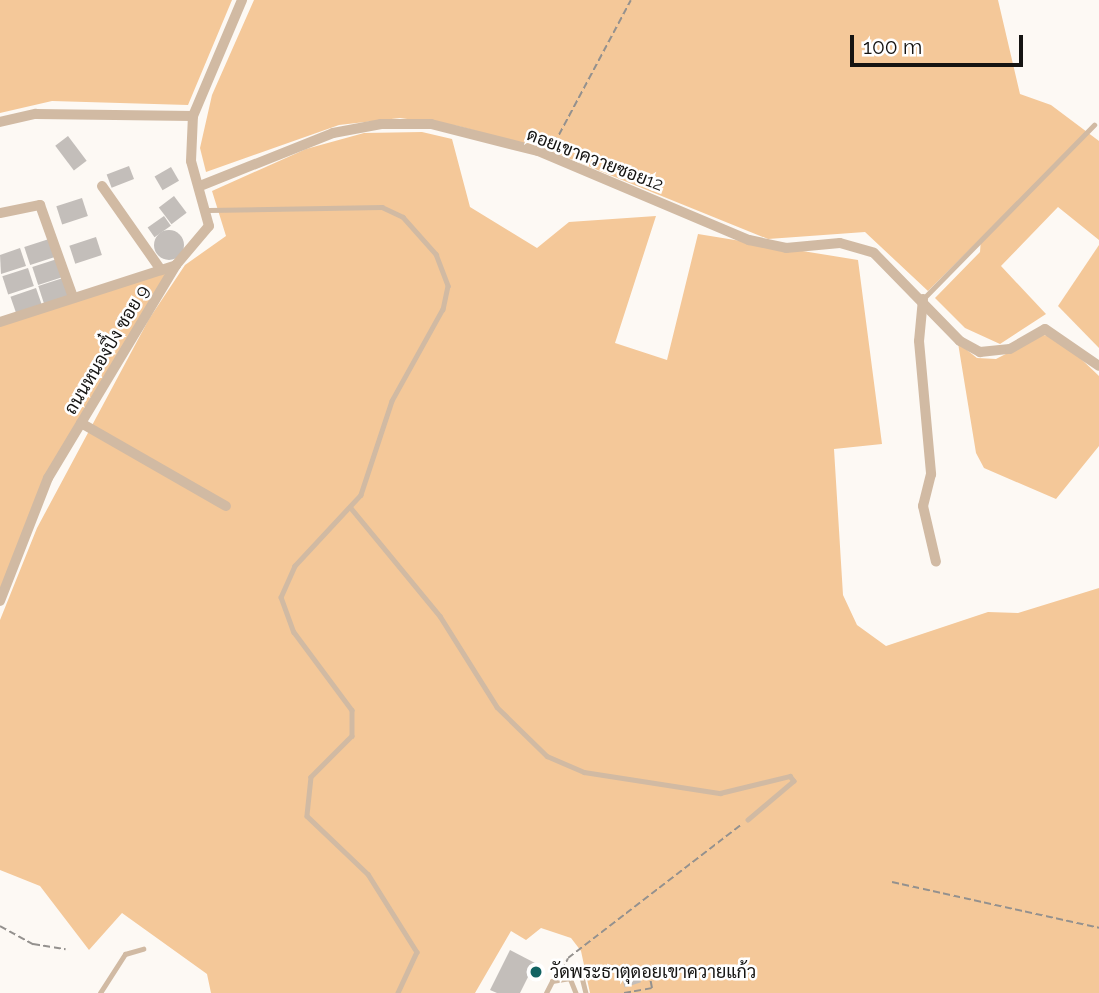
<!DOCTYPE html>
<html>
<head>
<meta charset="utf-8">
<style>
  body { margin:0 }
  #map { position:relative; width:1099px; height:993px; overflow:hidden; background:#fdf9f4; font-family:Raleway,Sarabun,sans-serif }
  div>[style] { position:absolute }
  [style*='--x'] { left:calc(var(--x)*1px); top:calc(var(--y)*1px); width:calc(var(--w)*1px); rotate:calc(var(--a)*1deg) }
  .green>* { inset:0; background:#f4c899 }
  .building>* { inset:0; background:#c3beba; transform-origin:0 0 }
  .round { border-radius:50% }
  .path>* { height:2px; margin-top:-1px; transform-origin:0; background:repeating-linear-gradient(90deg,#94918e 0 7px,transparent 0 10.5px) }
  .service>* { height:4.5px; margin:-2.25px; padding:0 2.25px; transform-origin:2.25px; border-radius:2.25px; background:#d1baa3 }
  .minor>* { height:10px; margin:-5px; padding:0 5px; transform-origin:5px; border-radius:5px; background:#d1baa3 }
  .dots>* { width:19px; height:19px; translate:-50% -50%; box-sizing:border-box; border:4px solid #fff; border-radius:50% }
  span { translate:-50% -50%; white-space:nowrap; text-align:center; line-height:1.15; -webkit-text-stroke:5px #fff; paint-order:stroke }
  .street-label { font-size:18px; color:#151412 }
  .poi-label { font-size:18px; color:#151412 }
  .left { translate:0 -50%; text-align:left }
  .scale { position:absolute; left:850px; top:35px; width:173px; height:32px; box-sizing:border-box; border:4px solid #151412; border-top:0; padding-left:9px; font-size:21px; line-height:24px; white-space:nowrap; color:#151412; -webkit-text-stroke:5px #fff; paint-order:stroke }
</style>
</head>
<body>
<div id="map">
  <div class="green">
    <i style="clip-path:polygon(0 0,232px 0,188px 105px,52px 101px,0 113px)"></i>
    <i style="clip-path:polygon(254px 0,998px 0,1020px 94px,1051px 105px,1099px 141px,1099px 240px,1058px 207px,1001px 266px,1046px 314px,1000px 344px,965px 328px,935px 298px,980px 252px,981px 238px,928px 291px,865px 232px,768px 239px,553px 152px,458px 126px,400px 118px,339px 125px,206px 172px,200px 148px,212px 95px)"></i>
    <i style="clip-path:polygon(422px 132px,452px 139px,470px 207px,537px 248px,569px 222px,656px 216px,615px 343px,667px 360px,698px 234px,858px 260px,882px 444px,834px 449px,843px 595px,857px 625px,886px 646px,988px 612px,1018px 613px,1099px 588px,1099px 993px,590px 993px,581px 951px,571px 938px,541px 928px,526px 940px,511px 931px,475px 993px,211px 993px,207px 974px,122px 913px,89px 950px,40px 886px,0 870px,0 620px,37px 528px,149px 319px,185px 265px,226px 236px,212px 191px,306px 149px,364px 133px)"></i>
    <i style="clip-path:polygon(1099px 245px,1099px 348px,1058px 306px)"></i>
    <i style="clip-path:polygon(176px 265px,48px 478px,0 601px,0 326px)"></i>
    <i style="clip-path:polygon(1043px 335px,1058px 337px,1099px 376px,1099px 446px,1056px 499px,984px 468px,976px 453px,958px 343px,977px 358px,996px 359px)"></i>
  </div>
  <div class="building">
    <i style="left:68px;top:136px;width:31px;height:16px;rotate:53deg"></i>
    <i style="left:129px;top:166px;width:14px;height:24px;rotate:69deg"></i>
    <i style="left:171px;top:167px;width:16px;height:19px;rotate:60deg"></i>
    <i style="left:174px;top:196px;width:21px;height:19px;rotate:53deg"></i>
    <i style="left:82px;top:198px;width:19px;height:27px;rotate:72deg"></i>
    <i style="left:164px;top:216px;width:12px;height:20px;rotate:55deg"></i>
    <i class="round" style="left:154px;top:230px;width:30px;height:30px"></i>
    <i style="left:96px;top:237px;width:19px;height:28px;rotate:72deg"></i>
    <i style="left:49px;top:239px;width:19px;height:26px;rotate:72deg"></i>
    <i style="clip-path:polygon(20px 248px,26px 266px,1px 274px,0 255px)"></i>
    <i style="left:57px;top:259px;width:19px;height:26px;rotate:72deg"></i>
    <i style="left:28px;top:268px;width:19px;height:27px;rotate:72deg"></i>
    <i style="left:63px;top:278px;width:19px;height:26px;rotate:72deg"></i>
    <i style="left:36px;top:288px;width:18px;height:27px;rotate:71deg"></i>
    <i style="clip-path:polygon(510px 950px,535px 963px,520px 993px,497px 993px,490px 990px)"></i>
    <i style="left:637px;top:970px;width:13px;height:17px;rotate:72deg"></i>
  </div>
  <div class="path">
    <i style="--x:554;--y:144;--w:163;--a:-61.9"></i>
    <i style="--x:892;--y:882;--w:212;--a:12.5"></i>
    <i style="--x:0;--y:926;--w:38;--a:29"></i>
    <i style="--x:33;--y:944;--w:33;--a:9"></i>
    <i style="--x:562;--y:971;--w:14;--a:-65"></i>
    <i style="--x:568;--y:958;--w:218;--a:-37.6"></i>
    <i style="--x:624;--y:993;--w:28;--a:-10"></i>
    <i style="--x:652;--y:988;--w:20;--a:-101"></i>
  </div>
  <div class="service">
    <i style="--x:209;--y:210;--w:173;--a:-1"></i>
    <i style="--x:382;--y:207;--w:23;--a:25"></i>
    <i style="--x:403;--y:217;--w:50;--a:48.3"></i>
    <i style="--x:436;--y:254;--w:34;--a:69"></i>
    <i style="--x:448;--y:286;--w:24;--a:102"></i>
    <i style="--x:443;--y:309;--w:105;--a:119"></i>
    <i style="--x:392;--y:401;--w:99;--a:108.3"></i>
    <i style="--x:361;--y:495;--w:97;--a:132.9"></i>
    <i style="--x:295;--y:566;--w:34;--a:114"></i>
    <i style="--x:281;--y:597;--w:37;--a:70"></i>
    <i style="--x:294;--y:632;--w:97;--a:53.4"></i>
    <i style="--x:352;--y:710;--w:26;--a:90"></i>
    <i style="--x:352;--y:736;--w:58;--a:135"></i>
    <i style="--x:311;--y:777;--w:39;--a:96"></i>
    <i style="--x:307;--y:816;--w:84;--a:43.6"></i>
    <i style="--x:368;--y:874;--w:92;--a:57.9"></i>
    <i style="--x:417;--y:952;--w:45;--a:114.9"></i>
    <i style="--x:923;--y:299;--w:244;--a:-45.5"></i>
    <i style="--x:351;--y:508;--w:140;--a:50.5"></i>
    <i style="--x:440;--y:616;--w:107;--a:57.9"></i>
    <i style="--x:497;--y:707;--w:70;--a:44.4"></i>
    <i style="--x:547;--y:756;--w:40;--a:23.4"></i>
    <i style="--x:584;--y:772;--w:138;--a:8.8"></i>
    <i style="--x:720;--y:793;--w:72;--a:-13.7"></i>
    <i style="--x:790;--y:776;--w:6;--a:51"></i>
    <i style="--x:794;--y:781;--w:60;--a:139.7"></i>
    <i style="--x:570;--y:978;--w:13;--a:-42"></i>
    <i style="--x:580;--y:969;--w:25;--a:76"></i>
    <i style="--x:570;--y:978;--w:16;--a:68"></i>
    <i style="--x:100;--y:993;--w:46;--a:-57.3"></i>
    <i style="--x:125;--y:954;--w:19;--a:-16"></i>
    <i style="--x:546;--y:993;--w:13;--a:-63"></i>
    <i style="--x:552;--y:981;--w:18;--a:-9"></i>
  </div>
  <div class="minor">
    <i style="--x:0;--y:122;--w:37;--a:-13"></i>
    <i style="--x:36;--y:114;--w:157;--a:0.7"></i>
    <i style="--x:102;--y:186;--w:103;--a:54.9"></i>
    <i style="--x:200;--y:186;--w:143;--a:-21.7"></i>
    <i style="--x:333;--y:133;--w:49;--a:-10.6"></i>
    <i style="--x:381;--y:124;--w:50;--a:0"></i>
    <i style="--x:431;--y:124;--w:110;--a:14.2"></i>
    <i style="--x:538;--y:151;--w:229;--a:22.9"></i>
    <i style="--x:749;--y:240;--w:38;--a:12"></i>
    <i style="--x:786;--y:248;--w:54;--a:-5.3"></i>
    <i style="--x:840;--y:243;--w:35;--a:16"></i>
    <i style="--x:874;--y:253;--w:123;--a:45.7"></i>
    <i style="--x:960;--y:341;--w:23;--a:29"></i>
    <i style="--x:980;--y:352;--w:30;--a:-6"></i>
    <i style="--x:1010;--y:349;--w:40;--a:-29.7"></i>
    <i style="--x:1045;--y:329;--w:65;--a:34.4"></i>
    <i style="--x:0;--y:213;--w:41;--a:-11.3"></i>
    <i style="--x:40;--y:205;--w:98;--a:70.3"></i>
    <i style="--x:923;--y:299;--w:42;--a:95.4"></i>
    <i style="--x:919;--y:341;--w:134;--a:84.8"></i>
    <i style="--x:931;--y:474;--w:33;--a:104"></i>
    <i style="--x:923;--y:506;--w:57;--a:76.9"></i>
    <i style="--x:0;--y:322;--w:185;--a:-17.9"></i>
    <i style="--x:81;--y:423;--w:167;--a:29.8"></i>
    <i style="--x:0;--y:601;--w:132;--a:-68.7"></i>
    <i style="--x:48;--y:478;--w:249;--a:-59"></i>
    <i style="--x:176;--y:265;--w:51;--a:-49.8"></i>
    <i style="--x:209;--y:226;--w:67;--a:-105.5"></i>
    <i style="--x:191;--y:161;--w:45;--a:-87.5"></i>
    <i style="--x:193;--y:116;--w:126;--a:-67.1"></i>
  </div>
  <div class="dots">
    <i style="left:536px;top:972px;background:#126362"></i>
  </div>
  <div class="street-label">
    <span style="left:595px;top:160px;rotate:21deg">ดอยเขาควายซอย12</span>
    <span style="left:107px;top:350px;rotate:-59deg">ถนนหนองปึ๋ง ซอย 9</span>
  </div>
  <div class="poi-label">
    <span class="left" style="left:550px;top:972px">วัดพระธาตุดอยเขาควายแก้ว</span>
  </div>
  <div class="scale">100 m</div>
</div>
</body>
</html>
